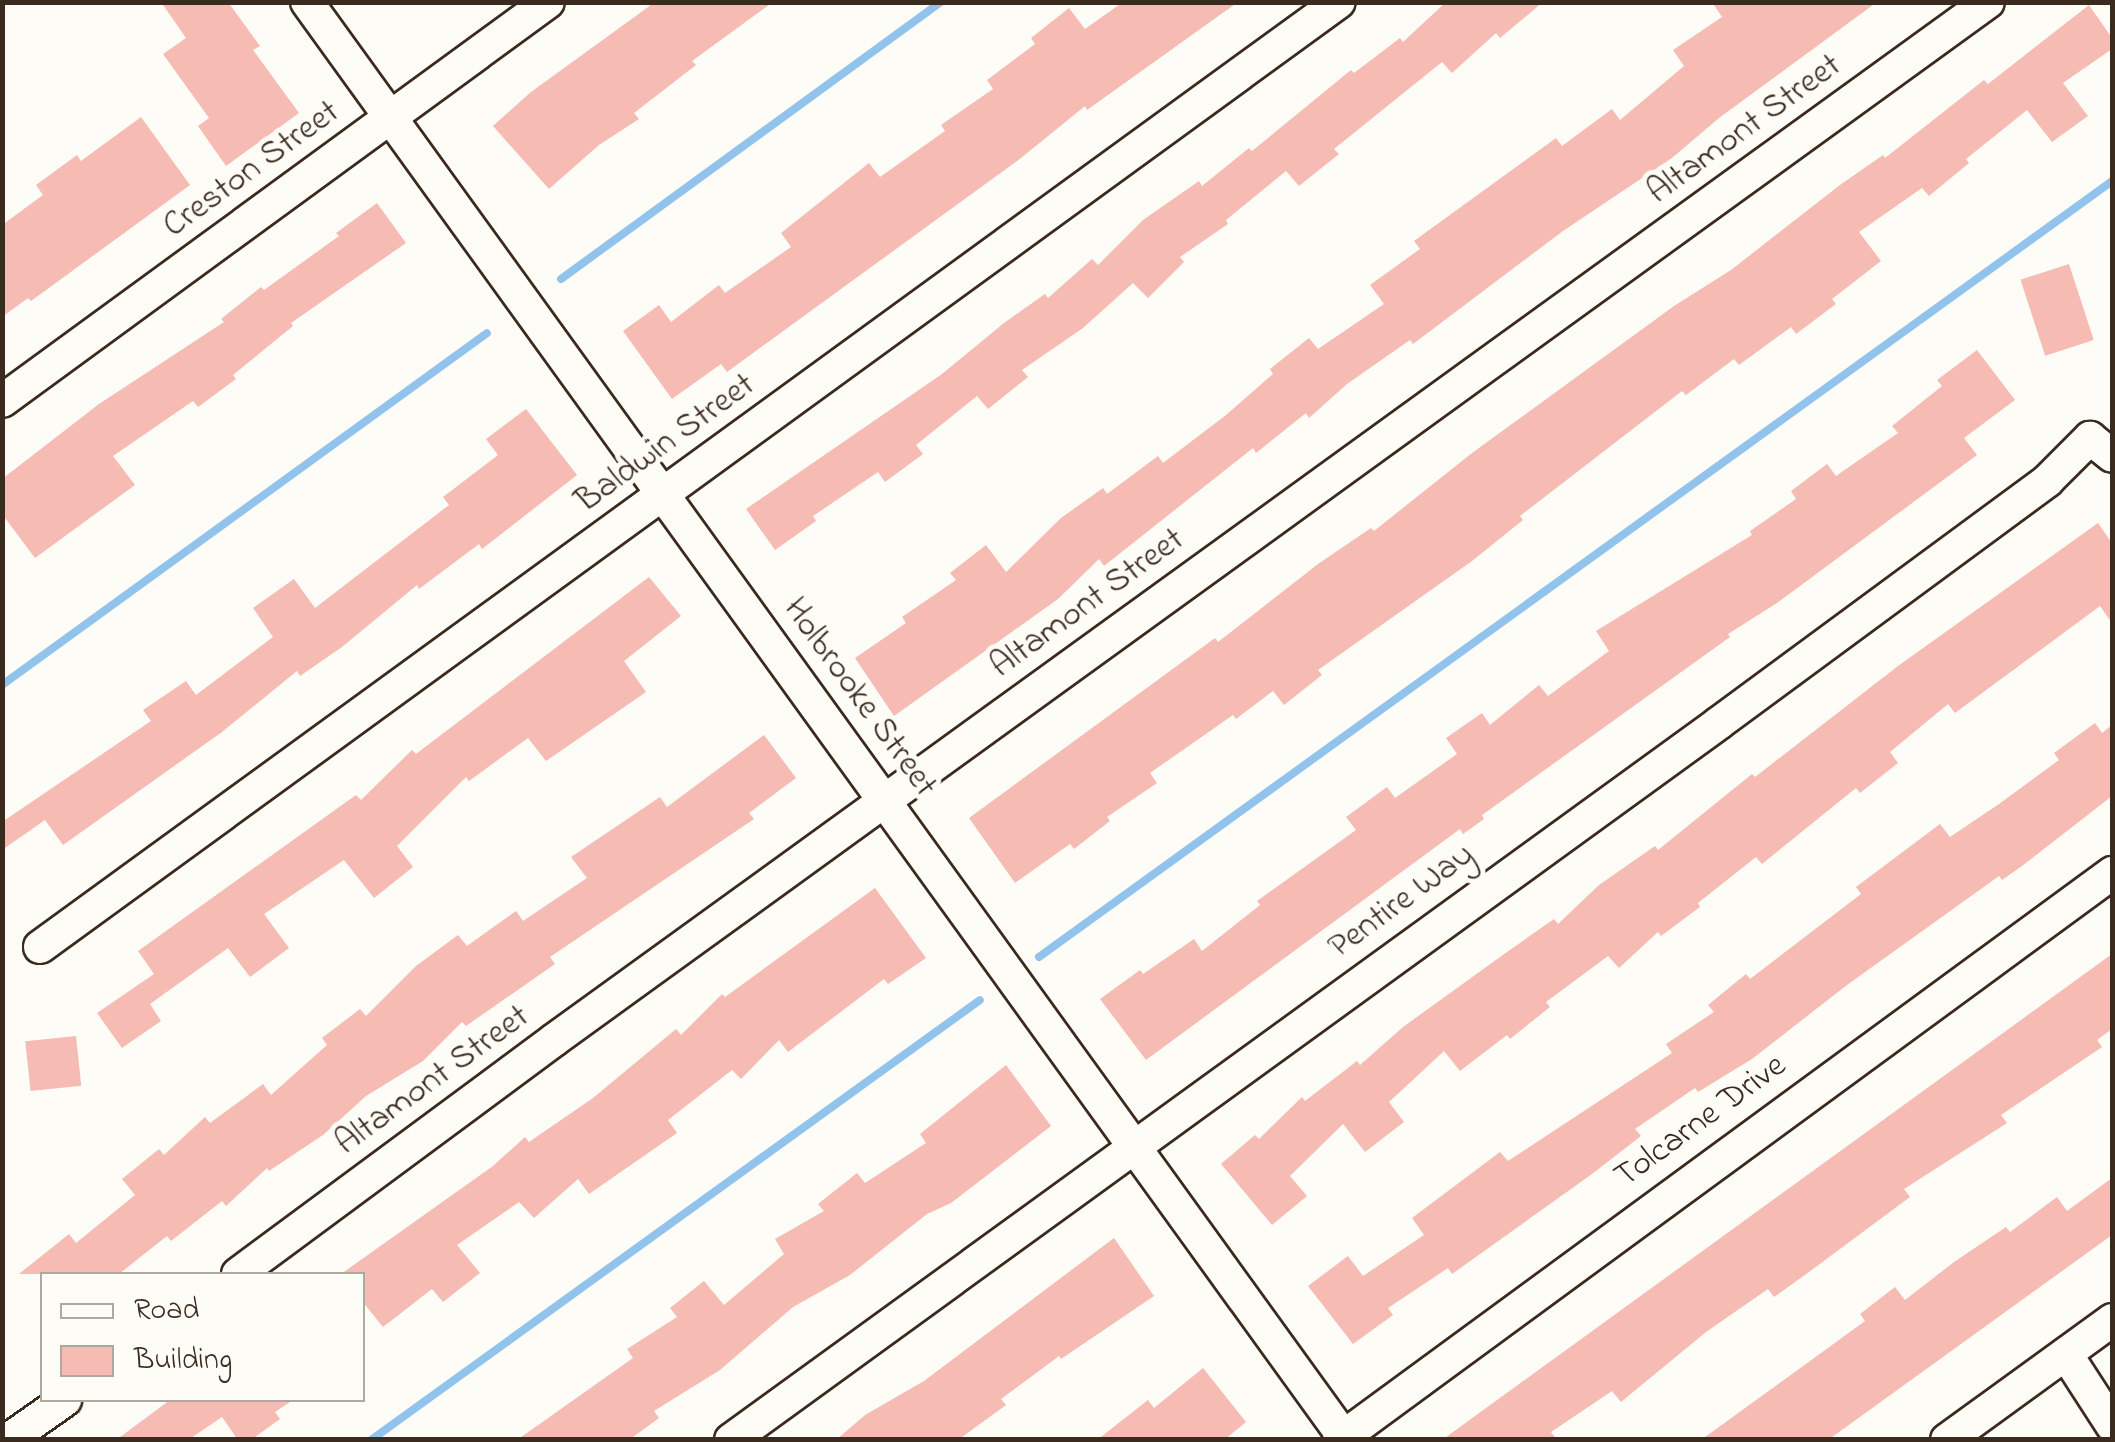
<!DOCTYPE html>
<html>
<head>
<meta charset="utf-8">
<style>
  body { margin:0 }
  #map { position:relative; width:2115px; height:1442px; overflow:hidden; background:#fdfcf7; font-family:"Indie Flower",sans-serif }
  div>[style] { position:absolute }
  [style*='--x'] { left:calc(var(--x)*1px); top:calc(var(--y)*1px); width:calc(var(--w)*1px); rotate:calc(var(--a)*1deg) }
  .stream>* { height:8px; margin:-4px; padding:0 4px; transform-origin:4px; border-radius:4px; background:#91c3ed }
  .building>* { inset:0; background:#f6bbb3; transform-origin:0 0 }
  .roads { filter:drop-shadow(2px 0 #3b2a1e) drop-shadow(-2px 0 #3b2a1e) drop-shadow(0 2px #3b2a1e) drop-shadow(0 -2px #3b2a1e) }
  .minor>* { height:32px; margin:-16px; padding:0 16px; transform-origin:16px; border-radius:16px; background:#fdfcf7 }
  span { translate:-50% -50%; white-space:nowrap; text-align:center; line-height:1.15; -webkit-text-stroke:10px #fdfcf7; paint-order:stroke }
  .street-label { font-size:35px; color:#3b2a1e }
  .frame { position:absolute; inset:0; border:5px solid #3b2a1e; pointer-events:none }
  .legend { position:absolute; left:40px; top:1272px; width:325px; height:130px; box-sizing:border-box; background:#fdfcf7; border:2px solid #afa8a0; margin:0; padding:12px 18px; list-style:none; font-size:30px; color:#3b2a1e }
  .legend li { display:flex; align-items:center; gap:20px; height:50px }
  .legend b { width:50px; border:2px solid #afa8a0 }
</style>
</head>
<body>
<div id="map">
  <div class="stream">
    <i style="--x:561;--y:279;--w:470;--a:-36.1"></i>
    <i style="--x:2;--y:685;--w:599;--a:-35.97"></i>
    <i style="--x:1039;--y:957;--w:1324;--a:-35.87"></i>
    <i style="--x:371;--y:1440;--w:751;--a:-35.85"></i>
  </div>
  <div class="building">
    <i style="clip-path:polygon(161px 2px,228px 2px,260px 46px,253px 50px,299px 113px,226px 166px,198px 126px,209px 118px,163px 54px,186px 38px)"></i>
    <i style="clip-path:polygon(655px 2px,773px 2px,692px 61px,696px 65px,634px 113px,639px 119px,599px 145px,549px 189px,493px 126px,531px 92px)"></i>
    <i style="clip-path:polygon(1123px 2px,1238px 2px,1087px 110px,1085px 106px,1021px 158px,727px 372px,721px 364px,672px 399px,623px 331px,659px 305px,671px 322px,719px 285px,725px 293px,791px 247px,781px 233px,869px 163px,880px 177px,945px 131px,941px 125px,993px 89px,987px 80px,1035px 44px,1031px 38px,1069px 8px,1085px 29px)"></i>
    <i style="clip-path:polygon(1446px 2px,1543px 2px,1500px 38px,1496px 33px,1452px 73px,1442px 62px,1334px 149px,1339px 154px,1299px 186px,1286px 171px,1226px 220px,1228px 224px,1180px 257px,1184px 262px,1148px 298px,1133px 283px,1083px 328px,1022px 370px,1028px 377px,988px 409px,977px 396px,916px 445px,923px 454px,885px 482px,878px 472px,813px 516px,816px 521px,775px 550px,746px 509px,942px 374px,1004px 323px,1045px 294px,1048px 298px,1092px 259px,1098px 265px,1143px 220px,1199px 181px,1202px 186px,1249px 148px,1252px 151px,1351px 70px,1354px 73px,1400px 38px,1403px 42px)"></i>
    <i style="clip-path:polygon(1712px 2px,1877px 2px,1719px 118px,1672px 158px,1563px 231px,1413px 344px,1410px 340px,1347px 384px,1309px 418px,1306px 413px,1256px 453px,1253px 448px,1104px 566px,1099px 559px,1058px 599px,894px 716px,855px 658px,906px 623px,902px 617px,956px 580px,950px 573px,986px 545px,1006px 572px,1061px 518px,1103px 488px,1107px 494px,1158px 456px,1163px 463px,1226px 415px,1273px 374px,1270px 369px,1309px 338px,1318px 349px,1384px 304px,1370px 285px,1420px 249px,1414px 241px,1556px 138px,1562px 146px,1612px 109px,1620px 120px,1684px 66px,1673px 50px,1722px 17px)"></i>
    <i style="clip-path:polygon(2089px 5px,2112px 38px,2112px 49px,2063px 83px,2088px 116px,2052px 142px,2027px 110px,1966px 159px,1969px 163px,1929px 196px,1922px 188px,1859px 232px,1881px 261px,1832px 299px,1836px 304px,1796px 334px,1791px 327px,1739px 365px,1734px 359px,1686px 395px,1682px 391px,1520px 516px,1523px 520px,1472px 561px,1318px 670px,1322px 675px,1284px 705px,1273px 691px,1236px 719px,1233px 715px,1150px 773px,1157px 783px,1107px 817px,1110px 821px,1074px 849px,1070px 844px,1015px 883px,969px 818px,1215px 638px,1218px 642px,1318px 564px,1371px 528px,1374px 531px,1472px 453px,1674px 306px,1731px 270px,1840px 185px,1883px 155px,1885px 158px,1984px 80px,1988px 84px)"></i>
    <i style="clip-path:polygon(141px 117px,190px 185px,31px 301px,28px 298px,2px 317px,2px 225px,43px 195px,36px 185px,77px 155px,81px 161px)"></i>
    <i style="clip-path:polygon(377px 203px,406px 243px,291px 323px,293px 326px,233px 375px,236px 379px,198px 407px,193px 401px,113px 456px,135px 485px,35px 558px,2px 514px,2px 479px,99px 404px,224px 322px,221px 319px,261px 287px,264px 290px,339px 236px,336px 233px)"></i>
    <i style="left:2069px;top:264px;width:80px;height:51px;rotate:72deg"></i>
    <i style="clip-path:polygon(1977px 350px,2015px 400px,1964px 438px,1977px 455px,1777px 603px,1728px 634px,1730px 637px,1482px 815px,1484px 819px,1463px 834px,1460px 829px,1146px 1060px,1100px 999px,1140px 970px,1143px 974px,1194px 939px,1202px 951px,1260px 905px,1257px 901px,1356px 830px,1346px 817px,1387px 787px,1395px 798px,1457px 754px,1446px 738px,1482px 713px,1490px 725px,1539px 685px,1548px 696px,1609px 651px,1596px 631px,1752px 535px,1750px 531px,1796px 499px,1791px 491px,1827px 464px,1836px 476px,1898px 433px,1892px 426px,1942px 386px,1937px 380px)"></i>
    <i style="clip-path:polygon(526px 409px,577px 475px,482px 549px,479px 544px,419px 589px,417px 585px,342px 647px,300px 676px,297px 671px,222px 732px,63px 845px,45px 820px,2px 850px,2px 822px,151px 721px,143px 710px,186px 681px,196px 695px,273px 637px,253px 608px,294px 579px,315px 608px,449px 505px,443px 497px,498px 455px,486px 439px)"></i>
    <i style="clip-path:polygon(2098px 523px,2112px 543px,2112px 623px,2100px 606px,1955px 713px,1948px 704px,1890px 752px,1898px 763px,1860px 793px,1856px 788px,1762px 864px,1756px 857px,1698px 903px,1700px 907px,1661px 936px,1658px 932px,1619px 968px,1608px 956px,1546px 1002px,1550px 1007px,1510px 1039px,1507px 1035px,1460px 1071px,1444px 1051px,1389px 1102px,1404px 1122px,1365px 1152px,1343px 1124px,1290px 1176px,1307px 1196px,1272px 1225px,1221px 1164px,1255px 1135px,1259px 1139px,1302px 1097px,1305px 1101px,1357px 1061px,1360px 1065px,1403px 1027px,1507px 952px,1554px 919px,1558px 924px,1599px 885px,1655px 846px,1658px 850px,1752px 774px,1755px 777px,1898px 666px)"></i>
    <i style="clip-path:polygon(649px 577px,681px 616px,624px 661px,646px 692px,546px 761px,528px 738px,469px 781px,466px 777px,397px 846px,413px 867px,374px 898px,344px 860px,264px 914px,289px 948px,250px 977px,228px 948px,150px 1004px,161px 1021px,122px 1048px,97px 1013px,154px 974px,138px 951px,356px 795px,361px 800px,412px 750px,416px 754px)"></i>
    <i style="clip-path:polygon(2095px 723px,2102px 733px,2112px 725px,2112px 796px,2022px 866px,2002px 880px,1999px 876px,1847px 985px,1752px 1059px,1698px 1092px,1695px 1088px,1635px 1129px,1641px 1136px,1592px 1174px,1452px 1274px,1448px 1268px,1388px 1308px,1393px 1315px,1353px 1344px,1308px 1286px,1348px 1256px,1363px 1276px,1424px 1235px,1412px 1218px,1500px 1152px,1508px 1161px,1672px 1053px,1666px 1044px,1714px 1012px,1708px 1005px,1746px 974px,1750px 979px,1861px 894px,1856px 887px,1940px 824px,1950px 837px,1999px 804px,2059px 760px,2054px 753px)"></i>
    <i style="clip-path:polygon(764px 735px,796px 778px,749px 813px,754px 819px,550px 957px,555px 964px,466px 1026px,462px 1022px,423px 1061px,366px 1096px,323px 1135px,269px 1171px,267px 1168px,226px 1206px,222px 1201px,171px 1241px,167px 1236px,119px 1274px,19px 1274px,69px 1234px,76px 1243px,135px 1195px,122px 1179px,159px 1149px,164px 1155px,205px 1117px,210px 1123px,263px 1084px,271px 1095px,327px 1045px,322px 1038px,360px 1009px,366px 1016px,416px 966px,458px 935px,467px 946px,516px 911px,523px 921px,587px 878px,571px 857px,660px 797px,667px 807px)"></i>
    <i style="clip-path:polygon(875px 888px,926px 958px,888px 984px,884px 979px,788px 1052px,779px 1040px,741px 1079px,732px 1070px,668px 1120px,677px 1133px,589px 1194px,578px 1179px,534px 1218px,519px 1202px,457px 1245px,480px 1273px,443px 1302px,432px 1289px,383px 1327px,362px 1301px,362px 1274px,341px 1274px,493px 1166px,525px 1137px,529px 1142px,593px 1098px,676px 1029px,681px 1035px,722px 994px,725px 997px)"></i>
    <i style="clip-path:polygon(2112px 954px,2112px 1029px,2097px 1040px,2102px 1047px,2001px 1115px,2007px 1123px,1904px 1189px,1910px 1197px,1809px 1272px,1774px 1297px,1768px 1289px,1706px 1332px,1621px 1402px,1612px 1391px,1551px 1432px,1557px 1440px,1442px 1440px)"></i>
    <i style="left:76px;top:1036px;width:50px;height:51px;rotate:84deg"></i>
    <i style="clip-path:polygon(1006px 1065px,1051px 1126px,951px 1203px,927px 1214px,850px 1275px,793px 1307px,720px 1370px,654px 1411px,659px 1418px,629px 1440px,517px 1440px,633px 1358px,627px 1349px,677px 1317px,670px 1308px,704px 1281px,724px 1305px,784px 1254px,775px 1239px,824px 1211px,818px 1204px,857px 1173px,865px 1183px,926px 1143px,920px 1134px)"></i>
    <i style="clip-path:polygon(2112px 1178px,2112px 1235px,1828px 1440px,1701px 1440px,1865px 1321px,1860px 1314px,1895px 1287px,1905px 1300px,1954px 1262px,2006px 1227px,2010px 1232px,2057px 1197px,2067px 1211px)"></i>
    <i style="clip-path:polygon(1114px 1238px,1154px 1296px,1061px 1359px,1059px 1356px,1001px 1399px,1006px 1405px,958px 1440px,836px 1440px,865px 1415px,924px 1381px)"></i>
    <i style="clip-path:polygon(1203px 1368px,1246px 1422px,1224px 1440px,1097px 1440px,1148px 1400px,1154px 1408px)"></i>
    <i style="clip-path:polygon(170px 1400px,293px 1400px,275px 1412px,280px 1419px,251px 1440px,238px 1440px,222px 1417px,188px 1440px,116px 1440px)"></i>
  </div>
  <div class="roads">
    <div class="minor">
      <i style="--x:307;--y:2;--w:1774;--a:54.15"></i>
      <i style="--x:2;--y:401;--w:676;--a:-36.16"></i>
      <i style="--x:40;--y:947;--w:1606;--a:-36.04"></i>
      <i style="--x:238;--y:1274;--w:393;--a:-36.5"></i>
      <i style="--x:554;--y:1040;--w:1770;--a:-35.9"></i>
      <i style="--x:2066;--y:1354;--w:85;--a:57.1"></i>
      <i style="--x:8;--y:1440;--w:70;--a:-35.1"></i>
      <i style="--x:731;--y:1440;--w:1221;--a:-35.97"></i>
      <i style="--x:1719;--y:723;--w:408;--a:-36.4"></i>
      <i style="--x:2047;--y:481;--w:61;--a:-45"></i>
      <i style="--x:2090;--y:438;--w:28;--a:39"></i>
      <i style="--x:1339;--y:1440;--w:959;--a:-36.26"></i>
      <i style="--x:1947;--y:1440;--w:204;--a:-36"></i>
    </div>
  </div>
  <div class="street-label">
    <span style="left:1745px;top:130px;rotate:-36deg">Altamont Street</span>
    <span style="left:252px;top:170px;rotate:-36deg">Creston Street</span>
    <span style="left:666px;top:444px;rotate:-36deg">Baldwin Street</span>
    <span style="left:1088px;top:604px;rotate:-36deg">Altamont Street</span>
    <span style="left:859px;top:698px;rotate:54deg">Holbrooke Street</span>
    <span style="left:1402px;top:902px;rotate:-36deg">Pentire Way</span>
    <span style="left:433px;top:1081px;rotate:-36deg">Altamont Street</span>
    <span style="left:1701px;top:1122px;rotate:-36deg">Tolcarne Drive</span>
  </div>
  <div class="frame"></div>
  <ul class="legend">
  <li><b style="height:12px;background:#fdfcf7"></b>Road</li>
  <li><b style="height:28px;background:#f6bbb3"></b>Building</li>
  </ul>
</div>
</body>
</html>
